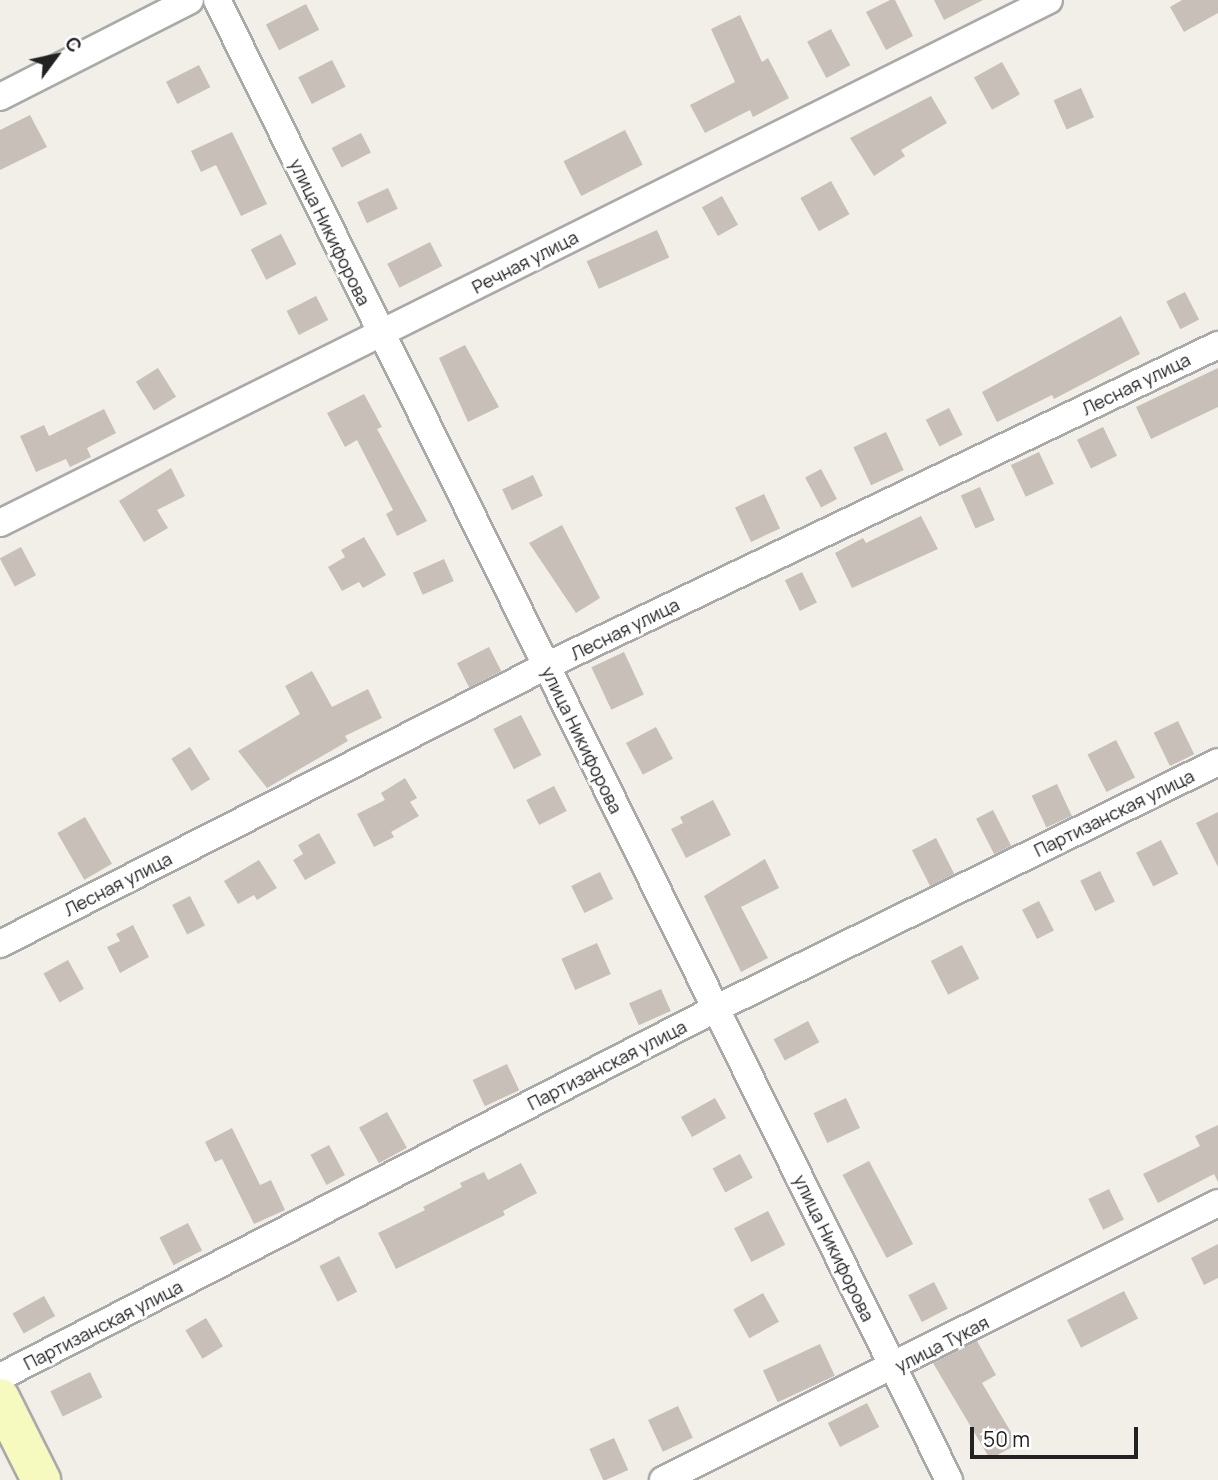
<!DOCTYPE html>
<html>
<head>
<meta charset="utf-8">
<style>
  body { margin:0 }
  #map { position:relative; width:1218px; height:1480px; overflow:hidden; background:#f2efe9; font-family:Manrope,sans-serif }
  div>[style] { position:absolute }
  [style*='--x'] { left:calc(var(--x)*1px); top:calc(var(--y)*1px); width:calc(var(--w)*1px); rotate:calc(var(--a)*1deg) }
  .building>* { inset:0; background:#c7bfb8; transform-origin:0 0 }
  .roads { filter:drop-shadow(2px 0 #a9a9a9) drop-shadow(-2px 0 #a9a9a9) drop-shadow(0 2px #a9a9a9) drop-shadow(0 -2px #a9a9a9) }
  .street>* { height:26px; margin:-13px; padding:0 13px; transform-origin:13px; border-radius:13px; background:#fff }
  .secondary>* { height:38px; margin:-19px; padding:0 19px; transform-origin:19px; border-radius:19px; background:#f7fabf }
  span { translate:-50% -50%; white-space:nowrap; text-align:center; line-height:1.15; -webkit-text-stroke:5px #fff; paint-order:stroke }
  .street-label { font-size:18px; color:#222 }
  .north { position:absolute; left:21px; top:21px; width:70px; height:70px; -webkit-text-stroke:5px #fff; paint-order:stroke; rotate:57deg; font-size:19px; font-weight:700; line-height:28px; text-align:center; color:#222 }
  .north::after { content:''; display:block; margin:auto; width:24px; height:32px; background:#222; clip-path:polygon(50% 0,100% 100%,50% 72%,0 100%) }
  .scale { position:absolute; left:970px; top:1427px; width:168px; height:32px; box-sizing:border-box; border:4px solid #222; border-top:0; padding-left:9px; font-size:21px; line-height:24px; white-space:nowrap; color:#222; -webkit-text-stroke:5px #fff; paint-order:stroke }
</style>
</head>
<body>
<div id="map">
  <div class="building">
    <i style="clip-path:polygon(890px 0,895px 0,913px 36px,886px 50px,866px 12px)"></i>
    <i style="clip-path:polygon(934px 0,983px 0,944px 20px)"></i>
    <i style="clip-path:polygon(1182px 0,1218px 0,1218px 13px,1184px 32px,1170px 7px)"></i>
    <i style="left:306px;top:4px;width:29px;height:45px;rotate:63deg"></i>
    <i style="clip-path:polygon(740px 15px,762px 62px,768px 58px,789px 98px,753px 117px,750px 110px,705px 133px,690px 105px,735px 82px,711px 29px)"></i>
    <i style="left:831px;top:29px;width:41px;height:27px;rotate:62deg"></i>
    <i style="left:332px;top:60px;width:30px;height:38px;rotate:63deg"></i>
    <i style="left:1002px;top:62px;width:37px;height:32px;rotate:61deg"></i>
    <i style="left:199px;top:65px;width:25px;height:37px;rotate:63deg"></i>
    <i style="left:1081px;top:88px;width:32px;height:30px;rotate:66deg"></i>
    <i style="clip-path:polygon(931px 96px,947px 123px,901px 150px,905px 156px,874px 176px,850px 138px)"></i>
    <i style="clip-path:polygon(30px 115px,47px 147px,0 170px,0 130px)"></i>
    <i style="left:625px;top:130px;width:39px;height:69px;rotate:63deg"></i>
    <i style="clip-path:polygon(232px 132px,267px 204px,241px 216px,216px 165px,201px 172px,191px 151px)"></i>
    <i style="left:361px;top:133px;width:22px;height:33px;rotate:63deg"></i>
    <i style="left:831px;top:181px;width:38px;height:35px;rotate:61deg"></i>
    <i style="left:388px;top:188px;width:23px;height:34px;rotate:65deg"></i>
    <i style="left:722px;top:196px;width:33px;height:23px;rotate:61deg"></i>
    <i style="left:657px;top:230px;width:30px;height:77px;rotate:66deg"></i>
    <i style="left:281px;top:234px;width:34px;height:34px;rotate:63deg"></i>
    <i style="left:430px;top:242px;width:27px;height:48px;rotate:63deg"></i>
    <i style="left:1185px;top:292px;width:31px;height:21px;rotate:63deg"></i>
    <i style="left:316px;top:296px;width:27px;height:33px;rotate:63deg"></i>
    <i style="clip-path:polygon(1121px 316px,1140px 354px,1054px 399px,1052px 395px,997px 422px,982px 392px)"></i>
    <i style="clip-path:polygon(465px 345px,499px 407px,468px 422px,439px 358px)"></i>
    <i style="left:158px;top:368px;width:34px;height:26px;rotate:58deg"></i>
    <i style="clip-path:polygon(1218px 368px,1218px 407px,1151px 439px,1136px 407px)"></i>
    <i style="clip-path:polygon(364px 394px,382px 427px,377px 429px,427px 521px,397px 536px,386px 514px,393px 510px,357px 440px,345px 447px,327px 413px)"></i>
    <i style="left:949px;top:408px;width:30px;height:26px;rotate:63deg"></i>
    <i style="clip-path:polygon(104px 409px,116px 433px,87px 448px,91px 457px,70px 467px,66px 459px,36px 472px,20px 436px,44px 425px,49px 436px)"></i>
    <i style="left:1103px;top:427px;width:32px;height:29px;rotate:64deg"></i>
    <i style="left:886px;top:432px;width:42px;height:36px;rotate:65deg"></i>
    <i style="left:1039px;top:452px;width:35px;height:31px;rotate:65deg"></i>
    <i style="clip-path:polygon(171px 468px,185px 496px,157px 510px,168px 528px,144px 542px,119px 501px)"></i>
    <i style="left:821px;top:469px;width:34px;height:18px;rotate:62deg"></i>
    <i style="left:533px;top:475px;width:23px;height:34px;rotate:65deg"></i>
    <i style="left:980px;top:487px;width:36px;height:21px;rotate:66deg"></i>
    <i style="left:764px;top:494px;width:38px;height:32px;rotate:65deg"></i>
    <i style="clip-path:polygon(921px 516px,938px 549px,852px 588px,835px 553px,863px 538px,866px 543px)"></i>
    <i style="clip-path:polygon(562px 525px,600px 598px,576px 613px,529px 543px)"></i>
    <i style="clip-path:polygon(364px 537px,386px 575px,363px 588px,359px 582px,342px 591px,328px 567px,345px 557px,341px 550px)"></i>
    <i style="left:21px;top:547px;width:32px;height:24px;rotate:62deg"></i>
    <i style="left:444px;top:559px;width:24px;height:34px;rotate:66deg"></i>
    <i style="left:802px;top:572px;width:34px;height:19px;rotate:64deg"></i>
    <i style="left:489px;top:647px;width:27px;height:36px;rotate:63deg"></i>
    <i style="left:624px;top:652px;width:47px;height:36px;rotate:65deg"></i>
    <i style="clip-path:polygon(312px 671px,332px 707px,368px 689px,382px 718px,345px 736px,348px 741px,267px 788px,238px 751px,300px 714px,285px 686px)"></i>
    <i style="left:521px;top:715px;width:45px;height:31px;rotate:63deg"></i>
    <i style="left:1178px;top:721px;width:37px;height:27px;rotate:64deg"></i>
    <i style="left:656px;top:727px;width:36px;height:34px;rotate:62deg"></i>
    <i style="left:1116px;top:740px;width:42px;height:32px;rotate:63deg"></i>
    <i style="left:190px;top:747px;width:38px;height:22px;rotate:58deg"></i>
    <i style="clip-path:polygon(405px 778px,417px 798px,410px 802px,419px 816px,391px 832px,394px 837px,374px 847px,357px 814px,385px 800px,381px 793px)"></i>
    <i style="left:1057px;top:784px;width:35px;height:28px;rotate:65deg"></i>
    <i style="left:554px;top:786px;width:28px;height:31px;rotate:63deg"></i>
    <i style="clip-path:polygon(713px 800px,731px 835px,686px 858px,671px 829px,683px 823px,680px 817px)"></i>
    <i style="left:993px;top:810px;width:40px;height:19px;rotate:63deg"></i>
    <i style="clip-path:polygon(1218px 812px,1218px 867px,1196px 823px)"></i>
    <i style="left:85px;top:817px;width:54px;height:32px;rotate:60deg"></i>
    <i style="clip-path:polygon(319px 833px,336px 863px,305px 880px,293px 860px,303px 854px,298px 845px)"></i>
    <i style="left:936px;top:838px;width:40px;height:27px;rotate:63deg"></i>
    <i style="left:1161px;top:840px;width:38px;height:28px;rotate:63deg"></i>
    <i style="clip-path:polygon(765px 859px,779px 888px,741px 907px,768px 958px,741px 972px,704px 896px)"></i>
    <i style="clip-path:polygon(259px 860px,277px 888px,257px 900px,254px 895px,238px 904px,224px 881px)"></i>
    <i style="left:1100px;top:871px;width:34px;height:22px;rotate:64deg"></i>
    <i style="left:600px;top:872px;width:30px;height:32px;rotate:64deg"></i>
    <i style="left:190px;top:896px;width:33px;height:20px;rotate:63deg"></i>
    <i style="left:1039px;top:901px;width:33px;height:19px;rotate:63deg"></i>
    <i style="clip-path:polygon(133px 925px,149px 957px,120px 973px,107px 947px,120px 941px,116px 934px)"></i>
    <i style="left:597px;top:943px;width:34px;height:39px;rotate:66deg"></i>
    <i style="left:962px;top:945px;width:38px;height:35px;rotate:63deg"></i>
    <i style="left:68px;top:960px;width:33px;height:28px;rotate:61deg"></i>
    <i style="left:661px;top:989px;width:24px;height:35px;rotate:66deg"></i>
    <i style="left:808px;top:1021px;width:24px;height:39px;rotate:62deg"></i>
    <i style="left:507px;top:1064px;width:29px;height:38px;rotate:65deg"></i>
    <i style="left:715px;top:1098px;width:23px;height:39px;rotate:61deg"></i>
    <i style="left:846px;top:1098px;width:33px;height:36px;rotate:65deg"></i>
    <i style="left:387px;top:1112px;width:41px;height:32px;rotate:61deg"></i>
    <i style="clip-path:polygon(1218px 1125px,1218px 1182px,1214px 1174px,1158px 1203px,1143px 1174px,1200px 1146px,1195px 1136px)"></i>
    <i style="clip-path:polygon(232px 1128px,260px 1185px,271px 1180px,285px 1210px,254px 1224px,222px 1159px,215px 1162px,205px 1142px)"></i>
    <i style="left:329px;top:1145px;width:34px;height:21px;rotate:62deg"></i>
    <i style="left:740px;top:1154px;width:27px;height:31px;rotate:62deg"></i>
    <i style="left:869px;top:1161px;width:94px;height:30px;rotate:62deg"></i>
    <i style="clip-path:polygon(521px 1163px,537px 1193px,503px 1211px,505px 1215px,396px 1269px,378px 1233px,425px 1210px,423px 1207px,462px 1187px,460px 1183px,484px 1172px,488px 1180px)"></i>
    <i style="left:1109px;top:1189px;width:34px;height:23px;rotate:64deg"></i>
    <i style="left:768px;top:1211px;width:38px;height:38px;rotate:63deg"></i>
    <i style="left:188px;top:1223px;width:31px;height:32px;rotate:63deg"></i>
    <i style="clip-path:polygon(1218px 1244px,1218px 1278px,1204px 1285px,1191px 1258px)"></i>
    <i style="left:339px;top:1256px;width:40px;height:22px;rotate:63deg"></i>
    <i style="left:934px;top:1282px;width:30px;height:29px;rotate:63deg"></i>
    <i style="left:1124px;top:1291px;width:31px;height:64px;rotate:63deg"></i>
    <i style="left:763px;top:1293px;width:33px;height:34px;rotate:61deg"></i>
    <i style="left:44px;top:1296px;width:23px;height:36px;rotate:61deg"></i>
    <i style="left:206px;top:1318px;width:33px;height:24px;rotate:59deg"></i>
    <i style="clip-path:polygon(977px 1341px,996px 1375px,982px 1383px,1018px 1444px,990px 1459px,933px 1363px)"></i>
    <i style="left:820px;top:1344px;width:35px;height:63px;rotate:65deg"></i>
    <i style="left:90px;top:1372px;width:28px;height:44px;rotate:64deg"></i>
    <i style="left:867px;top:1403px;width:27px;height:44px;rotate:63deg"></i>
    <i style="left:678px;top:1406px;width:35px;height:33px;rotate:65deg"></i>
    <i style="left:614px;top:1438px;width:35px;height:27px;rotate:66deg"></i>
  </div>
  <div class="roads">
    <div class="street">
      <i style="--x:217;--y:0;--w:1651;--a:63.68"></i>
      <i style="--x:0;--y:97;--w:213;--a:-27"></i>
      <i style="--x:0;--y:523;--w:1172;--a:-26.5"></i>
      <i style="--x:0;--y:944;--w:613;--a:-26.98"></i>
      <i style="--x:546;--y:666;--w:745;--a:-25.53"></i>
      <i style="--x:0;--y:1377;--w:804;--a:-27.23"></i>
      <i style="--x:715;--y:1009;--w:560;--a:-26.15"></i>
      <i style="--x:663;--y:1480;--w:620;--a:-26.52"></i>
    </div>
    <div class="secondary">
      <i style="--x:0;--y:1398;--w:92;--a:63.4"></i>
    </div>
  </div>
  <div class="street-label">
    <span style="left:330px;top:232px;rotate:64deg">улица Никифорова</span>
    <span style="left:525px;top:262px;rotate:-27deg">Речная улица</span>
    <span style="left:1136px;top:384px;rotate:-26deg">Лесная улица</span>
    <span style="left:625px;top:629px;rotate:-26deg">Лесная улица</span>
    <span style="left:582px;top:740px;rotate:64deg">улица Никифорова</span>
    <span style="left:1114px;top:813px;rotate:-26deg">Партизанская улица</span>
    <span style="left:118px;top:884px;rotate:-27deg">Лесная улица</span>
    <span style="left:607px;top:1065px;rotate:-27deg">Партизанская улица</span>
    <span style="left:834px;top:1248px;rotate:64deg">улица Никифорова</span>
    <span style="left:103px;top:1325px;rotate:-27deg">Партизанская улица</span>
    <span style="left:942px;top:1344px;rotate:-27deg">улица Тукая</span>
  </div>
  <div class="north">С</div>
  <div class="scale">50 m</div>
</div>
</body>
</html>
